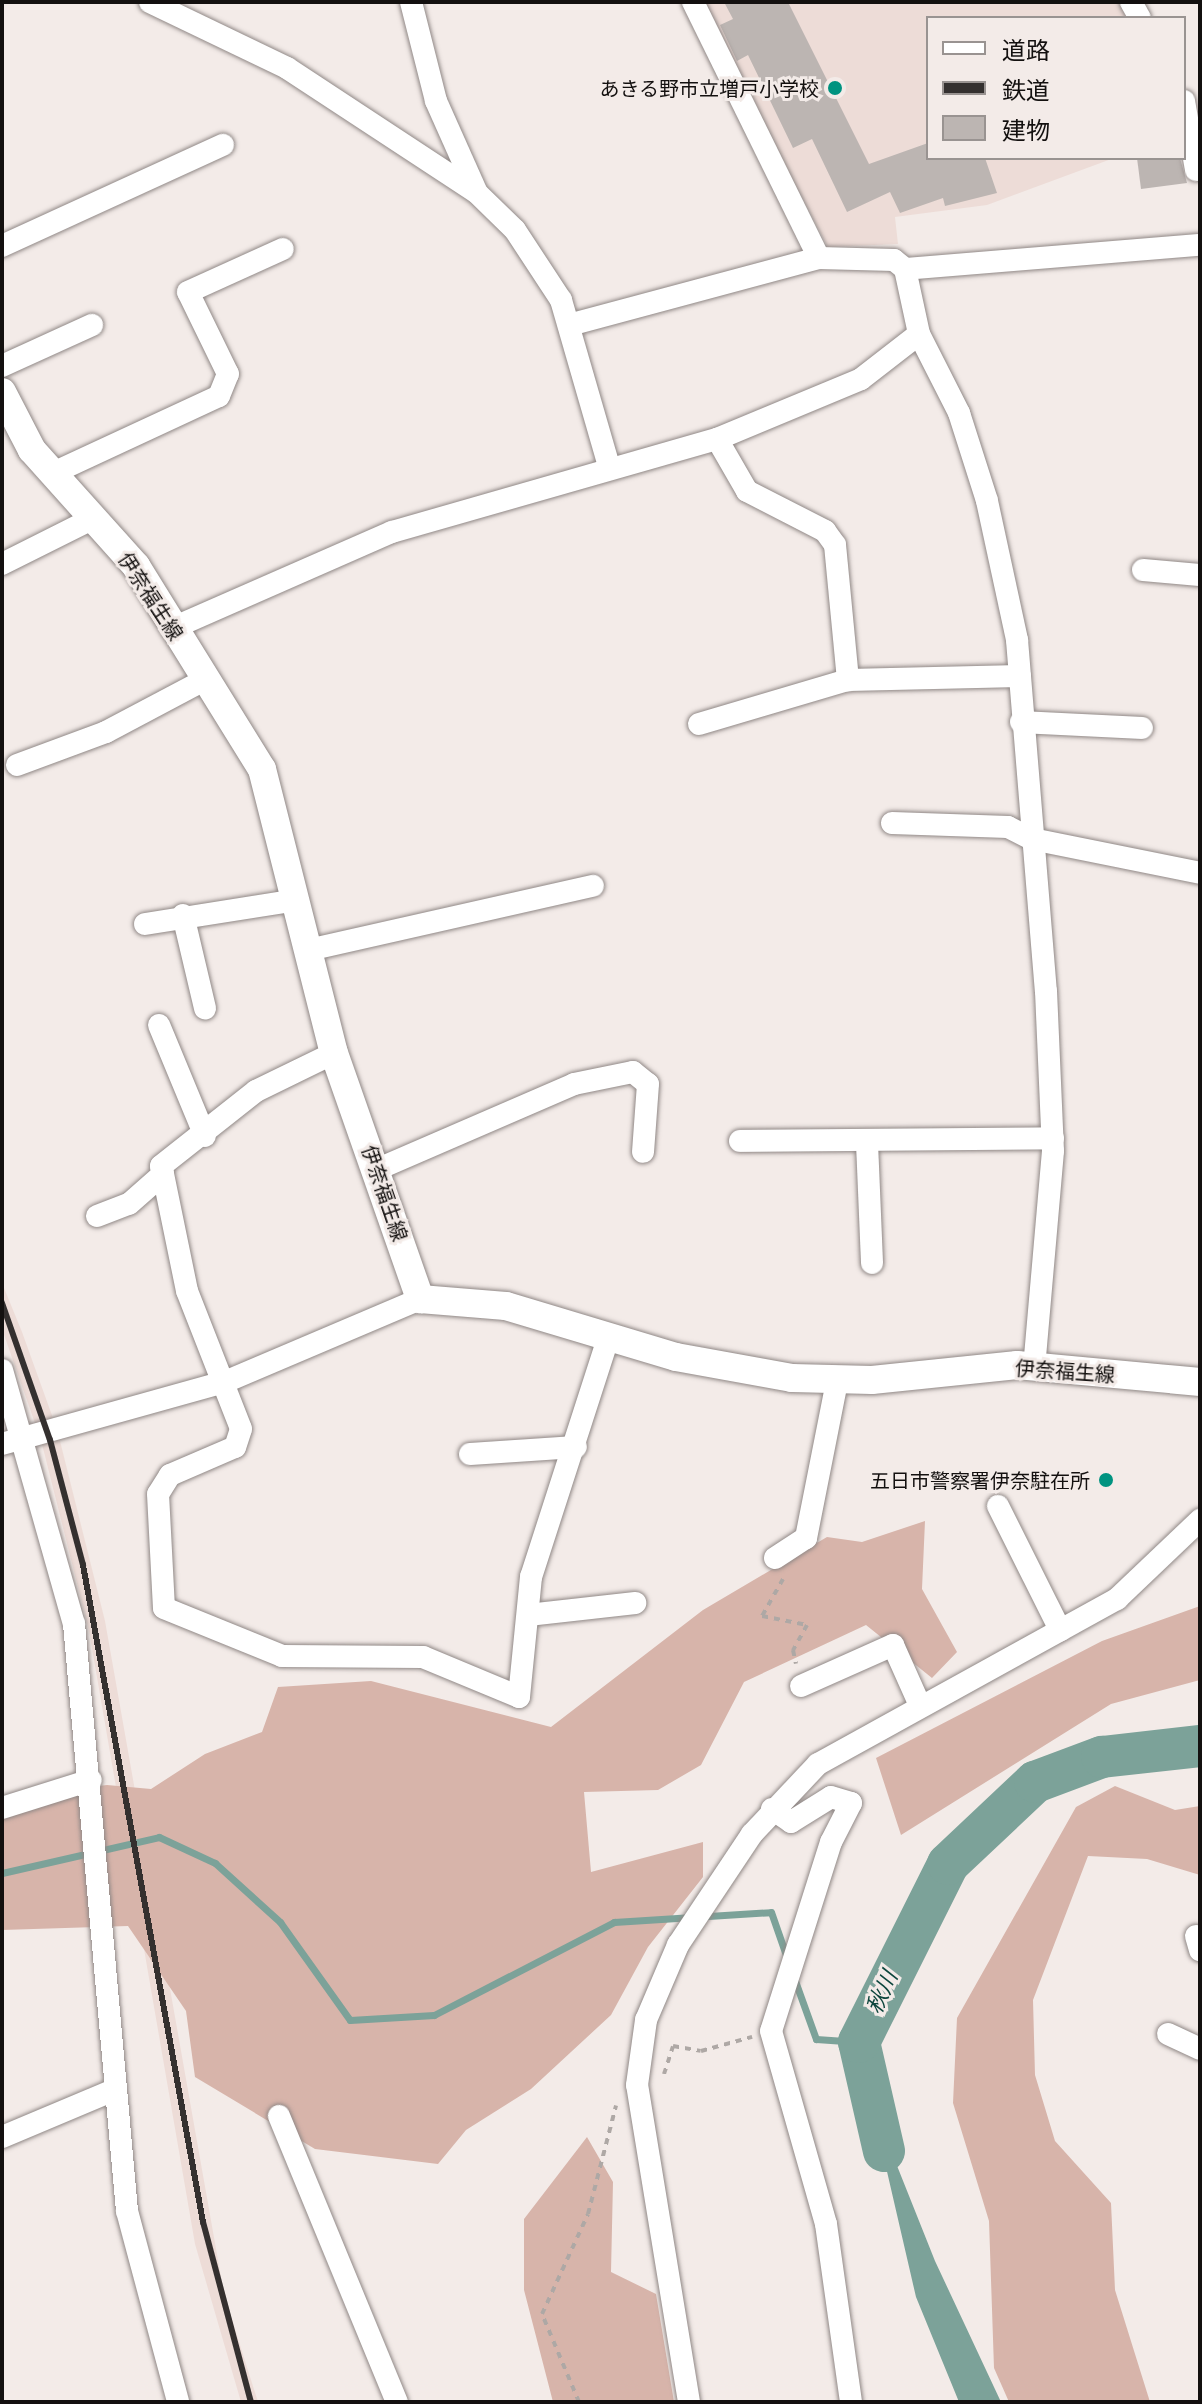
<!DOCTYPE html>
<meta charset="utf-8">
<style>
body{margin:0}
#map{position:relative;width:1202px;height:2404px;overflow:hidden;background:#f3ebe8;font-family:Barlow,"Noto Sans JP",sans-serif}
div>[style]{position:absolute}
.built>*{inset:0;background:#eddcd7}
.forest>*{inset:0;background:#d7b4aa}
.water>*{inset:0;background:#7ca299}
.stream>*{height:7px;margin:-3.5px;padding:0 3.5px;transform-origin:3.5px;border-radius:3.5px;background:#7ca299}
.river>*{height:42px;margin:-21px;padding:0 21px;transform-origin:21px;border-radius:21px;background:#7ca299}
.building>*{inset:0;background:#bcb5b2}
.path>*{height:4px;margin-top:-2px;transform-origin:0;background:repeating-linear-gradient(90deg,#aea8a5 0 6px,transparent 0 12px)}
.roads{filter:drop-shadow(0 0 2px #908886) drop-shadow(0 0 2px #908886)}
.minor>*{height:22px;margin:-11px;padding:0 11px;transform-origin:11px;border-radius:11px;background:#fff}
.major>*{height:28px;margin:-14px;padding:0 14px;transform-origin:14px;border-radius:14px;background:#fff}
.rail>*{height:6px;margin:-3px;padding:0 3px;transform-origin:3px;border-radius:3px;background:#34302f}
.dots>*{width:22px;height:22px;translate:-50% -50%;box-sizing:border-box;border:4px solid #f3ebe8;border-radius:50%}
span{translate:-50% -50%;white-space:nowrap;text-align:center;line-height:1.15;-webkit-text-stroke:6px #f3ebe8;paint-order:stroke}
.poi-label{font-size:20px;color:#13100f}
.right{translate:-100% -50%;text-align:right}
.street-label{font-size:20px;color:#13100f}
.water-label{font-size:22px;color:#0d463d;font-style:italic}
.frame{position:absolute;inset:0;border:4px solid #13100f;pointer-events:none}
.legend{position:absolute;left:926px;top:16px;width:260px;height:144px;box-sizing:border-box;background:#f3ebe8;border:2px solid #999391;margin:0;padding:10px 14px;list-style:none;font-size:24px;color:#13100f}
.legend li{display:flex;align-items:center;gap:16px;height:40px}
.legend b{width:40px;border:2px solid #999391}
</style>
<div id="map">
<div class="built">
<div style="clip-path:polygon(699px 2px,1119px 2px,1127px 18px,928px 18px,928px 158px,1114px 158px,987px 205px,895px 217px,898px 244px,828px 247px)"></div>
<div style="clip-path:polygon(2px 1283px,22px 1332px,54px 1421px,36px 1426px,2px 1329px)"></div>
<div style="clip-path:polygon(59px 1437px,105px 1621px,224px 2294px,258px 2402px,241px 2402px,195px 2244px,89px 1631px,42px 1444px)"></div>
</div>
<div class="forest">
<div style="clip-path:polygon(925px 1521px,922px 1589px,957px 1652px,932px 1678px,866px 1625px,744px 1682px,701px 1765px,658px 1790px,584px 1792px,591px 1872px,703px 1842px,703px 1877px,648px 1947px,611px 2015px,531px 2089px,466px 2130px,438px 2164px,315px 2149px,195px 2077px,186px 2011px,128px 1926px,2px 1930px,2px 1798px,107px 1785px,151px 1789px,205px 1754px,262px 1732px,278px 1687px,371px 1681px,551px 1727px,703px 1610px,827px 1537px,862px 1542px)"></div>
<div style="clip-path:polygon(1200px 1606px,1200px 1680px,1111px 1704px,901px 1835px,876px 1758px,1102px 1641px)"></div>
<div style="clip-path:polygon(1115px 1786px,1175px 1810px,1200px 1806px,1200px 1875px,1147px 1859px,1088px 1856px,1033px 2000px,1035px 2075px,1055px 2141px,1111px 2203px,1115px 2290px,1150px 2402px,1009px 2402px,994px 2368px,989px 2221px,953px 2103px,957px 2018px,1076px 1807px)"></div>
<div style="clip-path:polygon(587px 2137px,613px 2182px,611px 2272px,656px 2294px,674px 2402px,553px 2402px,524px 2290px,524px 2219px)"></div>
</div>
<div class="water">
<div style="clip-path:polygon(870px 2098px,935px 2261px,1001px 2402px,959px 2402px,916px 2297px)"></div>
</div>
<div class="stream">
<div style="left:2px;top:1873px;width:161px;rotate:-12.9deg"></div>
<div style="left:159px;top:1837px;width:62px;rotate:24.9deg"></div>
<div style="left:215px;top:1863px;width:88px;rotate:42.2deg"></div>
<div style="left:280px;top:1922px;width:120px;rotate:54.5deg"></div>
<div style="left:350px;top:2020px;width:84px;rotate:-3.4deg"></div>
<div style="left:434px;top:2015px;width:203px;rotate:-27.3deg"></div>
<div style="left:614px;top:1922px;width:157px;rotate:-3.6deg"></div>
<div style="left:771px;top:1912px;width:49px;rotate:70.8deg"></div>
<div style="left:794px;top:1978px;width:65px;rotate:70.2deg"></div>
<div style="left:816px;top:2039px;width:43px;rotate:4deg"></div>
</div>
<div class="river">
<div style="left:884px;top:2151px;width:112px;rotate:-102.9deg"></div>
<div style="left:859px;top:2042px;width:199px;rotate:-63.4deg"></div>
<div style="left:948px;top:1864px;width:120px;rotate:-43.3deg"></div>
<div style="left:1035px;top:1782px;width:72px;rotate:-20.5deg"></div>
<div style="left:1102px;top:1757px;width:99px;rotate:-6.4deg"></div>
</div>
<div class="building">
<div style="clip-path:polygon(724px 2px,788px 2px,869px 164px,928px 143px,928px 158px,985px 158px,997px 193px,945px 206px,943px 198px,900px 213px,890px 192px,847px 212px,812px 139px,793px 148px,748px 55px,737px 61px,720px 25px,733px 19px)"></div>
<div style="clip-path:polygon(1137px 158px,1180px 158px,1187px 183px,1141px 189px)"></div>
</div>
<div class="path">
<div style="left:783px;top:1579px;width:43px;rotate:119.6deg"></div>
<div style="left:762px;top:1616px;width:46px;rotate:11.3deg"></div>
<div style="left:807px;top:1625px;width:29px;rotate:119deg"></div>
<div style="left:793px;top:1650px;width:14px;rotate:78deg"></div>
<div style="left:664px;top:2074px;width:29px;rotate:-72deg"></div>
<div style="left:673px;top:2046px;width:28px;rotate:10deg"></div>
<div style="left:701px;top:2051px;width:53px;rotate:-15.4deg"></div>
<div style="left:579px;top:2402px;width:95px;rotate:-112.8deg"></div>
<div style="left:542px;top:2314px;width:110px;rotate:-65.3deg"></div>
<div style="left:588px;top:2214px;width:112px;rotate:-75.5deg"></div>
</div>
<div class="roads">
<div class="minor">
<div style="left:150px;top:2px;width:152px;rotate:25.7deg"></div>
<div style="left:287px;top:68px;width:226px;rotate:33.3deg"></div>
<div style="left:476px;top:192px;width:54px;rotate:44.3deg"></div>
<div style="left:515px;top:230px;width:84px;rotate:56.7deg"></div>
<div style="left:561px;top:300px;width:173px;rotate:73.9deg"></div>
<div style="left:411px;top:2px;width:102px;rotate:75.8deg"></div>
<div style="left:436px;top:101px;width:98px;rotate:66deg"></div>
<div style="left:693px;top:2px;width:285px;rotate:63.8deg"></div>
<div style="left:819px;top:258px;width:75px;rotate:1.5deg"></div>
<div style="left:894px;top:260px;width:14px;rotate:39deg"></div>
<div style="left:905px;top:269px;width:66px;rotate:77.8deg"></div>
<div style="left:919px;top:334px;width:89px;rotate:63.1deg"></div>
<div style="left:959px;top:413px;width:92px;rotate:72.3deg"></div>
<div style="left:987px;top:501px;width:142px;rotate:77.8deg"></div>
<div style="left:1017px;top:640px;width:352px;rotate:85.3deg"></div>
<div style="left:1046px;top:991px;width:160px;rotate:87.5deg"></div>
<div style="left:1053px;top:1151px;width:217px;rotate:95deg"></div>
<div style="left:1131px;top:2px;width:18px;rotate:61deg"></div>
<div style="left:1184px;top:101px;width:70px;rotate:80.1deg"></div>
<div style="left:2px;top:246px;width:243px;rotate:-24.6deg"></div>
<div style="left:905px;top:269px;width:296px;rotate:-4.7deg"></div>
<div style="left:569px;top:325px;width:259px;rotate:-15deg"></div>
<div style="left:2px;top:366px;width:99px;rotate:-24.5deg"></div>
<div style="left:717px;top:439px;width:60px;rotate:60deg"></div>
<div style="left:747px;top:491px;width:88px;rotate:27.1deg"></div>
<div style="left:825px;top:531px;width:17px;rotate:54deg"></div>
<div style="left:835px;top:545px;width:136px;rotate:84.5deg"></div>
<div style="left:51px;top:474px;width:185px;rotate:-24.9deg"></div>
<div style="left:219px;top:396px;width:24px;rotate:-68deg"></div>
<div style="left:228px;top:374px;width:91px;rotate:-116deg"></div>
<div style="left:188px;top:292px;width:104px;rotate:-24.4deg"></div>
<div style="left:2px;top:564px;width:103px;rotate:-26.6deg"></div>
<div style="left:1143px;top:570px;width:57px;rotate:5deg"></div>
<div style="left:173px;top:628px;width:239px;rotate:-23.7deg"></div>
<div style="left:392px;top:532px;width:338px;rotate:-16deg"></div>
<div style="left:717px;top:439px;width:156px;rotate:-22.6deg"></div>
<div style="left:861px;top:379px;width:73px;rotate:-37.8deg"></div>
<div style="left:1021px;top:722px;width:121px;rotate:2.8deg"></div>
<div style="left:699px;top:724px;width:155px;rotate:-16.5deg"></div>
<div style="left:848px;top:680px;width:172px;rotate:-1.3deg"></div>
<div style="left:17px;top:765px;width:95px;rotate:-20.3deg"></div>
<div style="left:106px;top:732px;width:113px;rotate:-27.9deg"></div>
<div style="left:892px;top:823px;width:116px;rotate:2deg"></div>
<div style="left:1008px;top:827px;width:27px;rotate:27deg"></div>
<div style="left:1032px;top:839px;width:171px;rotate:11.4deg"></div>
<div style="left:183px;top:915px;width:96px;rotate:76.7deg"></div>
<div style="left:145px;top:924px;width:153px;rotate:-9deg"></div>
<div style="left:308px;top:950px;width:292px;rotate:-12.7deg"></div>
<div style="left:159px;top:1025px;width:120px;rotate:67.5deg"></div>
<div style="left:740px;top:1141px;width:313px;rotate:-0.5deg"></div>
<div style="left:867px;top:1143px;width:120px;rotate:87.6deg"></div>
<div style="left:378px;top:1169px;width:214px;rotate:-23.4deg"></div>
<div style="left:574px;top:1084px;width:60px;rotate:-11.5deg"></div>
<div style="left:633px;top:1072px;width:19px;rotate:39deg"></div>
<div style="left:648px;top:1084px;width:68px;rotate:94.2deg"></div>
<div style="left:163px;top:1174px;width:119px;rotate:78.4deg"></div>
<div style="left:187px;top:1291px;width:148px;rotate:68.6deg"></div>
<div style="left:241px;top:1429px;width:19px;rotate:108deg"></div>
<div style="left:235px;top:1447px;width:71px;rotate:156.7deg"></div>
<div style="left:170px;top:1475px;width:22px;rotate:122deg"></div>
<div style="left:158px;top:1494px;width:114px;rotate:87deg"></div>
<div style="left:164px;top:1608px;width:127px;rotate:22.1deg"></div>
<div style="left:282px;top:1656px;width:141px;rotate:0.4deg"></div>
<div style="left:423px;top:1657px;width:104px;rotate:22.6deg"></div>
<div style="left:519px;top:1697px;width:121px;rotate:-84.3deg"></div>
<div style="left:531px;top:1577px;width:253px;rotate:-72.1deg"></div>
<div style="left:97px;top:1216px;width:34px;rotate:-21deg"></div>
<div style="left:129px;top:1204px;width:45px;rotate:-41.4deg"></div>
<div style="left:163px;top:1174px;width:8px;rotate:-104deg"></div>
<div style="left:161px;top:1166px;width:121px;rotate:-38.3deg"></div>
<div style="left:256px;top:1091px;width:87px;rotate:-26deg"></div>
<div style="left:2px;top:1370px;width:264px;rotate:74.2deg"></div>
<div style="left:74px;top:1624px;width:589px;rotate:84.84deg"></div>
<div style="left:127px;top:2211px;width:198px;rotate:75deg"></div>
<div style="left:2px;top:1444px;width:234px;rotate:-15.6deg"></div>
<div style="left:227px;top:1381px;width:210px;rotate:-23deg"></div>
<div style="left:470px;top:1454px;width:106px;rotate:-3.8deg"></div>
<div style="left:998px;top:1506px;width:139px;rotate:63.4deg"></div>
<div style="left:775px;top:1558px;width:37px;rotate:-33deg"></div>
<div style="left:806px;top:1538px;width:160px;rotate:-78.8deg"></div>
<div style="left:528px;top:1615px;width:108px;rotate:-6.4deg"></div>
<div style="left:801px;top:1686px;width:101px;rotate:-24deg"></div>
<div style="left:893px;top:1645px;width:64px;rotate:65.9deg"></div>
<div style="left:2px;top:1808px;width:93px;rotate:-17.5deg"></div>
<div style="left:772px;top:1809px;width:23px;rotate:34deg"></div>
<div style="left:791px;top:1822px;width:47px;rotate:-32deg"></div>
<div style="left:831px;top:1797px;width:21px;rotate:17deg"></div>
<div style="left:851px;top:1803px;width:44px;rotate:117.1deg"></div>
<div style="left:831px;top:1842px;width:198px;rotate:107.6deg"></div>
<div style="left:771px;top:2031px;width:201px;rotate:74.1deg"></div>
<div style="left:826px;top:2224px;width:180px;rotate:82deg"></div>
<div style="left:1196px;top:1936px;width:15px;rotate:74deg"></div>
<div style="left:1168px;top:2034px;width:35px;rotate:25deg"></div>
<div style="left:279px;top:2116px;width:309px;rotate:67.6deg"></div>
<div style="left:2px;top:2137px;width:121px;rotate:-22.8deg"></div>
<div style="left:689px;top:2402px;width:321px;rotate:-99.3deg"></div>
<div style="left:637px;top:2085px;width:66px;rotate:-82.1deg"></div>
<div style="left:646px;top:2020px;width:82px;rotate:-66.9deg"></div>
<div style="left:678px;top:1945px;width:133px;rotate:-56.3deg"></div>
<div style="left:752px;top:1834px;width:96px;rotate:-46.7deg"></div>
<div style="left:818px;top:1764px;width:342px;rotate:-28.9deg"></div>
<div style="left:1117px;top:1599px;width:115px;rotate:-43.6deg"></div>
</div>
<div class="major">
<div style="left:2px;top:392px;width:65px;rotate:62.7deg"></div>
<div style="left:32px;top:450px;width:156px;rotate:48.1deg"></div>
<div style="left:136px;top:566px;width:239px;rotate:58.2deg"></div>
<div style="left:262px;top:769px;width:293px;rotate:75.8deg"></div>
<div style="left:334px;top:1053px;width:261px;rotate:70.7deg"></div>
<div style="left:420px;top:1299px;width:86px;rotate:4.7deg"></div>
<div style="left:506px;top:1306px;width:177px;rotate:16.7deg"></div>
<div style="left:676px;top:1357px;width:118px;rotate:10.3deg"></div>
<div style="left:792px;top:1378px;width:80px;rotate:1.4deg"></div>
<div style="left:872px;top:1380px;width:146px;rotate:-5.9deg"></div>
<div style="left:1017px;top:1365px;width:184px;rotate:5.3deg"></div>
</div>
</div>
<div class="rail">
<div style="left:2px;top:1303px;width:145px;rotate:70.7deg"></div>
<div style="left:50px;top:1440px;width:129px;rotate:75.2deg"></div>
<div style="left:83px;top:1565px;width:668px;rotate:79.65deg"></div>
<div style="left:203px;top:2222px;width:186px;rotate:75.1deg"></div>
</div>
<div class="dots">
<div style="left:835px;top:88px;background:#009380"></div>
<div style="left:1106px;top:1480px;background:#009380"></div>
</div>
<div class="poi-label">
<span class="right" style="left:819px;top:88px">あきる野市立増戸小学校</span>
<span class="right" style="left:1090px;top:1480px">五日市警察署伊奈駐在所</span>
</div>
<div class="street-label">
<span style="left:151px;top:596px;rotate:57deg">伊奈福生線</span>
<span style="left:385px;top:1193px;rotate:71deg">伊奈福生線</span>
<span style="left:1065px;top:1371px;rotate:4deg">伊奈福生線</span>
</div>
<div class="water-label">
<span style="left:881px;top:1992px;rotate:-66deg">秋川</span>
</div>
<div class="frame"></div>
<ul class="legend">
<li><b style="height:10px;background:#fff"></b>道路</li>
<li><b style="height:10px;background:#34302f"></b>鉄道</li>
<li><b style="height:22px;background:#bcb5b2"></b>建物</li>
</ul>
</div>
